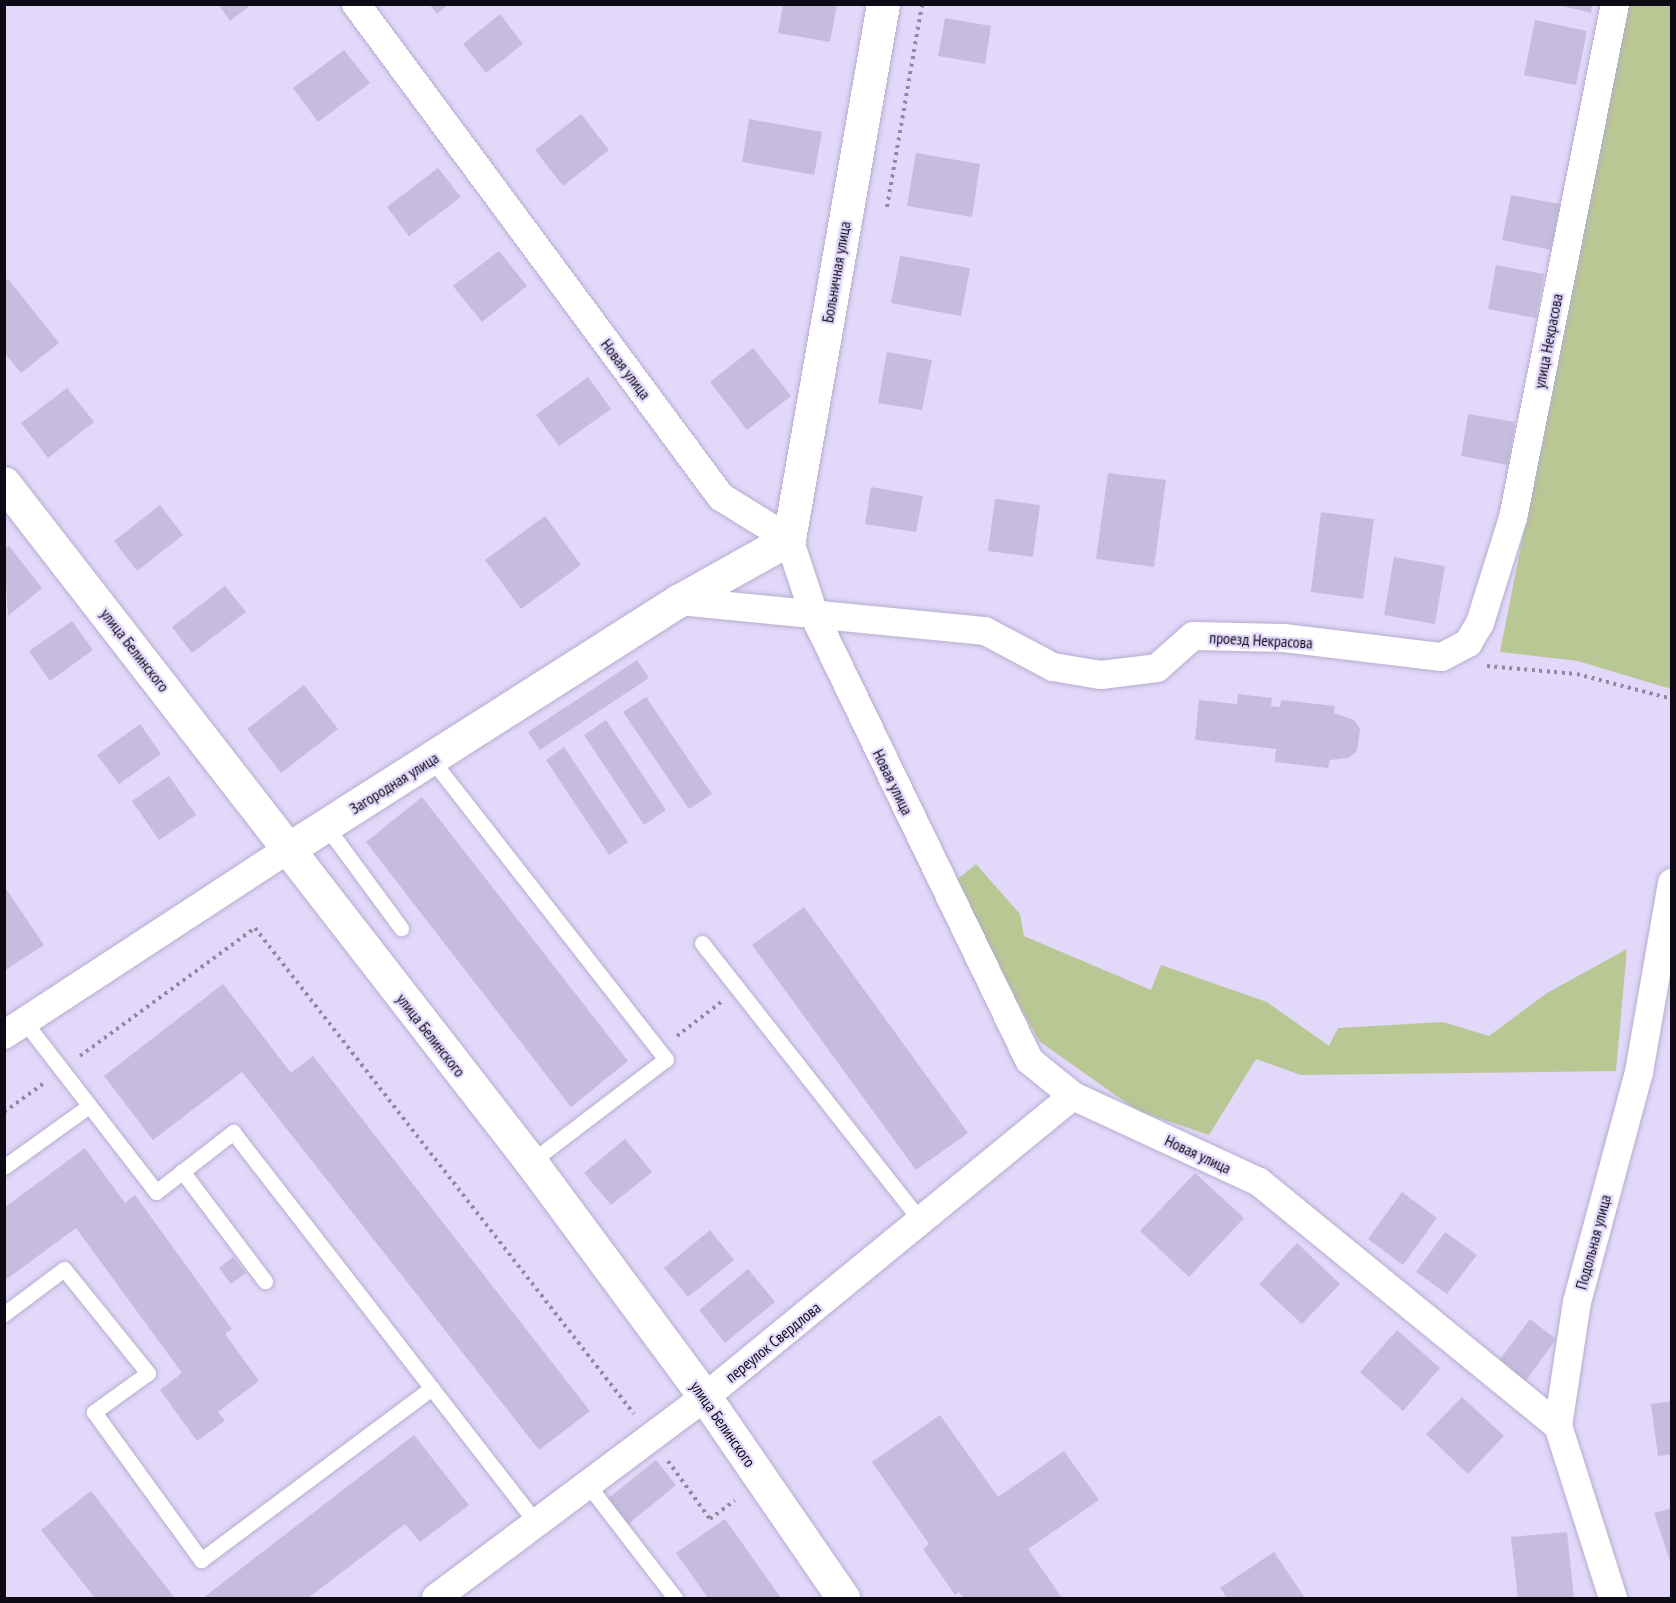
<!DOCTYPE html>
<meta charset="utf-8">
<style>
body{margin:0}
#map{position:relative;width:1676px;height:1603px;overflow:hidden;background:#e2d8fa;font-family:"PT Sans Narrow",sans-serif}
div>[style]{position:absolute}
.green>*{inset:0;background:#b9c794}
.building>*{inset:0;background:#c6bcdd}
.path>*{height:4px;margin-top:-2px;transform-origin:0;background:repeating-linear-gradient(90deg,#9189a3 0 3px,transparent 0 7.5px)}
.roads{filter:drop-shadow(0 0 2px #b7adce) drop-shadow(0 0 2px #b7adce)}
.lane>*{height:15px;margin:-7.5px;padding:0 7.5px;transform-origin:7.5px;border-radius:7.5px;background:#fff}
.street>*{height:28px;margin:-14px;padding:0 14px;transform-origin:14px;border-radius:14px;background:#fff}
.secondary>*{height:33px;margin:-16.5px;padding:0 16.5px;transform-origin:16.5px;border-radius:16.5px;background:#fff}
span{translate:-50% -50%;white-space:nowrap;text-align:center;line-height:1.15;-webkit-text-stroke:4.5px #e2d8fa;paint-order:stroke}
.street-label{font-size:16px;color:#0d0a15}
.frame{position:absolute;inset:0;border:6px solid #0d0a15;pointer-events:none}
</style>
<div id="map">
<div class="green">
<div style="clip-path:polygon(1628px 5px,1671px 5px,1671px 689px,1578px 661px,1500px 652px)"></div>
<div style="clip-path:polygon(976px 864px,1020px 914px,1024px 936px,1151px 990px,1161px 965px,1267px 1002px,1329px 1046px,1338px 1028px,1443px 1022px,1489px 1036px,1547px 993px,1627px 949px,1616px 1071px,1301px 1075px,1256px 1059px,1209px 1135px,1138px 1111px,1039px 1041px,953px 883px)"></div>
</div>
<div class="building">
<div style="clip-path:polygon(218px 4px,252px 4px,230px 21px)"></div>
<div style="clip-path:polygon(429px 4px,449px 4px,437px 14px)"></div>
<div style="clip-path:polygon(783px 4px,837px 4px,830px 42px,778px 33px)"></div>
<div style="clip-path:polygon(1554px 4px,1592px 4px,1591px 13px)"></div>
<div style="clip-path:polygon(500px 14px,523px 44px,486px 73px,463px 44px)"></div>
<div style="clip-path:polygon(945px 18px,991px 26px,985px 64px,938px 56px)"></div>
<div style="clip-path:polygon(1535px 20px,1587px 31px,1576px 85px,1524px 75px)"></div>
<div style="clip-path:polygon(344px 50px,370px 83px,318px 122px,293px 88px)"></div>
<div style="clip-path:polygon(581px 114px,609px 150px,563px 186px,535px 150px)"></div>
<div style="clip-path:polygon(749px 119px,822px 132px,814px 175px,742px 162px)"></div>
<div style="clip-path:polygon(916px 153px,980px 164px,972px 217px,907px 206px)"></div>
<div style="clip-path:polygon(438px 168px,461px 197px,409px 236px,387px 207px)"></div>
<div style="clip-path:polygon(1511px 195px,1560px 204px,1551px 250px,1502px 240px)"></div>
<div style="clip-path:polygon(499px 251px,527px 286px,482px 322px,453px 286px)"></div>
<div style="clip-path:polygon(900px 256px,970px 268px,961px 316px,891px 303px)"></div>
<div style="clip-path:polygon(1496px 265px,1544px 274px,1536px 318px,1488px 309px)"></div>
<div style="clip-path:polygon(8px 279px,59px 343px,21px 373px,4px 352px,4px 281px)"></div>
<div style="clip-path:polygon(753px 348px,791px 396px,747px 430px,710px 382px)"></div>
<div style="clip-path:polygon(887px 352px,932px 360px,922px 410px,878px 403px)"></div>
<div style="clip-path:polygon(588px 377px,611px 409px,559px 446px,536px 415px)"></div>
<div style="clip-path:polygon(67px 388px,94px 422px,48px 458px,21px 423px)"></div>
<div style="clip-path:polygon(1468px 414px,1515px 422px,1508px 465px,1461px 456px)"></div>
<div style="clip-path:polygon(1108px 473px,1166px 480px,1154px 567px,1096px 559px)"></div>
<div style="clip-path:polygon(871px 487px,923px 496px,916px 532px,865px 524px)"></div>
<div style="clip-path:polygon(995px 499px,1040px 505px,1033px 557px,988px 551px)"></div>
<div style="clip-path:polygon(160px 505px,183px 535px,137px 571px,114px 541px)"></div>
<div style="clip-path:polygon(1321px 512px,1374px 519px,1363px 599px,1311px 592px)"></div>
<div style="clip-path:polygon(545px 516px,581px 565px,521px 609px,485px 560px)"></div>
<div style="clip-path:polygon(9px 546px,42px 588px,8px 616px,4px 549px)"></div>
<div style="clip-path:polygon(1394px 557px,1445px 566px,1435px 624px,1384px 615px)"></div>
<div style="clip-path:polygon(225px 586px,246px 612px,192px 653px,172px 627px)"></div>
<div style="clip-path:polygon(72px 621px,93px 650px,50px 681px,29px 651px)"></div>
<div style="clip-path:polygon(637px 660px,649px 678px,540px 750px,528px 732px)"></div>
<div style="clip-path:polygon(304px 685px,338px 729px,281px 773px,247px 729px)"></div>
<div style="clip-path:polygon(1238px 694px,1272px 698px,1271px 706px,1280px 707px,1281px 700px,1335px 706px,1334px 713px,1354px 720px,1360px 729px,1357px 751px,1348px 758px,1330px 760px,1328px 768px,1275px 762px,1276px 749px,1195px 740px,1199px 700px,1237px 704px)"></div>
<div style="clip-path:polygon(646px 697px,712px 794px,689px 809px,623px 712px)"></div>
<div style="clip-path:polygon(606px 720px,666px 810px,644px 825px,584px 735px)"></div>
<div style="clip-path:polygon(140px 724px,161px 754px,119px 784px,97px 755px)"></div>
<div style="clip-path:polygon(564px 747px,628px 842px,609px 855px,546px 760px)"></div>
<div style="clip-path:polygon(169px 776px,196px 815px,159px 840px,132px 801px)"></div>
<div style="clip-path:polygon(422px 797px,628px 1061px,571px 1107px,366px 842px)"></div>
<div style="clip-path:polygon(4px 886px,44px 945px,4px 971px)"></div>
<div style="clip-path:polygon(804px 907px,968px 1133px,916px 1170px,752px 945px)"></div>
<div style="clip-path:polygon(223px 984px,291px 1073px,313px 1056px,590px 1411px,539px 1450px,242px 1072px,153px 1140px,104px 1076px)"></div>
<div style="clip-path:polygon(625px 1139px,652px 1172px,611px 1205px,584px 1173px)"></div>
<div style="clip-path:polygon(85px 1148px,125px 1203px,135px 1195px,232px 1329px,225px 1334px,259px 1381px,218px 1412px,225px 1421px,197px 1441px,160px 1390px,182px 1373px,76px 1228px,4px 1281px,4px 1208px)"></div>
<div style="clip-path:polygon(1195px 1173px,1244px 1218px,1189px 1277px,1140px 1231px)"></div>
<div style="clip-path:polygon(1402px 1192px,1437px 1218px,1403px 1265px,1368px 1239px)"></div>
<div style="clip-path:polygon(710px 1230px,734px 1260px,688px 1297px,664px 1268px)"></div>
<div style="clip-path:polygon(1445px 1232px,1477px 1255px,1447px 1294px,1416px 1272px)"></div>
<div style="clip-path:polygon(1297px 1243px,1340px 1284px,1302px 1324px,1259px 1284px)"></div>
<div style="clip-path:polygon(233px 1257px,246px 1273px,231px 1284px,219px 1268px)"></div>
<div style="clip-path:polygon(748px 1269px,775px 1302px,725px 1343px,699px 1310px)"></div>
<div style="clip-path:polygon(1530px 1319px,1556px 1339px,1525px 1382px,1498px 1362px)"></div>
<div style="clip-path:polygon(1397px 1330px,1440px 1368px,1403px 1411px,1360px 1372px)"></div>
<div style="clip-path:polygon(1462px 1397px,1504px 1436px,1468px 1474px,1426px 1434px)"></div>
<div style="clip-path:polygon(1672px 1401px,1672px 1454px,1658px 1456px,1651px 1404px)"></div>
<div style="clip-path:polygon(940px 1415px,998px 1497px,1064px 1451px,1099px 1500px,1028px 1549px,1062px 1598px,964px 1598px,959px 1592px,955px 1595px,923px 1549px,929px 1544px,872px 1462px)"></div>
<div style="clip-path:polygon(414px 1435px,469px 1505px,420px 1542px,405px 1524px,308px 1598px,203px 1598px)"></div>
<div style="clip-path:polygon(656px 1460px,676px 1485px,626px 1526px,606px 1500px)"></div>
<div style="clip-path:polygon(91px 1491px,175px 1598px,95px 1598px,41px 1530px)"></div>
<div style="clip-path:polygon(1672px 1508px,1672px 1564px,1671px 1564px,1654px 1513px)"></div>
<div style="clip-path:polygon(725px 1519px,781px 1598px,708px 1598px,676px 1553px)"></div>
<div style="clip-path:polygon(1567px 1532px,1574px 1598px,1518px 1598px,1511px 1537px)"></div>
<div style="clip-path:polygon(1274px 1552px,1305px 1598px,1227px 1598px,1220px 1588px)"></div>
</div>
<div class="path">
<div style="left:887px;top:207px;width:206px;rotate:-80.2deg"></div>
<div style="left:1487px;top:666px;width:90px;rotate:5.1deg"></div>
<div style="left:1577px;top:674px;width:98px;rotate:14.7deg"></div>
<div style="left:677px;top:1036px;width:56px;rotate:-37.7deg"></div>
<div style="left:80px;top:1056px;width:217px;rotate:-36.2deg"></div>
<div style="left:255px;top:928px;width:616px;rotate:52.05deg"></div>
<div style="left:4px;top:1112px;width:48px;rotate:-35.7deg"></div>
<div style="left:668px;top:1461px;width:72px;rotate:54.1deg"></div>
<div style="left:710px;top:1519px;width:31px;rotate:-37deg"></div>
</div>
<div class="roads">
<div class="lane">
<div style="left:432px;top:760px;width:380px;rotate:52deg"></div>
<div style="left:666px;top:1059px;width:170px;rotate:142.7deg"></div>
<div style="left:326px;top:826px;width:127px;rotate:53.7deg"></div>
<div style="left:702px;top:943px;width:354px;rotate:51.8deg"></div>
<div style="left:24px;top:1021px;width:216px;rotate:52.3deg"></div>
<div style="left:156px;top:1192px;width:98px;rotate:-37.9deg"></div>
<div style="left:233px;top:1132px;width:495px;rotate:52.2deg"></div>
<div style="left:4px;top:1167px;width:105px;rotate:-35.7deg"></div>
<div style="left:182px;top:1171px;width:138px;rotate:53deg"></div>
<div style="left:4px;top:1314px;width:75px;rotate:-36.9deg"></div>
<div style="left:64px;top:1269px;width:134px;rotate:51.1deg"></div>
<div style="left:148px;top:1373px;width:67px;rotate:144.2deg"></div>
<div style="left:94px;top:1412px;width:183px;rotate:54.1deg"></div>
<div style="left:201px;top:1560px;width:288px;rotate:-36.7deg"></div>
<div style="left:588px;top:1485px;width:143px;rotate:52.4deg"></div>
</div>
<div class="street">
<div style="left:356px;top:4px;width:613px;rotate:53.49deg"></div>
<div style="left:721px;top:497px;width:80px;rotate:31.7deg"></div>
<div style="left:789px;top:539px;width:82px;rotate:71.6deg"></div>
<div style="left:815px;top:617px;width:493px;rotate:64.2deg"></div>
<div style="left:1030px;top:1061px;width:55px;rotate:39.1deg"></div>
<div style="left:1073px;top:1096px;width:205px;rotate:24.8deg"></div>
<div style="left:1259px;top:1182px;width:386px;rotate:39.2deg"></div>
<div style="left:678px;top:601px;width:308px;rotate:5.6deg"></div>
<div style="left:985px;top:631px;width:77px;rotate:27.9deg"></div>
<div style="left:1053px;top:667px;width:49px;rotate:9.5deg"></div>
<div style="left:1101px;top:675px;width:56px;rotate:-7.1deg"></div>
<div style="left:1157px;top:668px;width:48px;rotate:-41.6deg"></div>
<div style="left:1193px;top:636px;width:91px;rotate:1.3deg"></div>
<div style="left:1284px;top:638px;width:159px;rotate:6.9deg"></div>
<div style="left:1442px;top:657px;width:30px;rotate:-28deg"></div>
<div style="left:1468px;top:643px;width:23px;rotate:-59deg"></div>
<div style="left:1480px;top:623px;width:110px;rotate:-72.6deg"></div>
<div style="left:1513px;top:518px;width:524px;rotate:-78.78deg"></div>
<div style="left:4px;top:1035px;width:342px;rotate:-33.2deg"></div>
<div style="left:436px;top:1598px;width:336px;rotate:-36.8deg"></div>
<div style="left:705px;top:1397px;width:475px;rotate:-39.3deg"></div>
<div style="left:1613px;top:1598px;width:181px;rotate:-107.7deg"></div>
<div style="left:1558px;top:1426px;width:125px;rotate:-81.3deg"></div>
<div style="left:1577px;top:1302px;width:238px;rotate:-74.9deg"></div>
<div style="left:1639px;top:1072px;width:192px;rotate:-80.1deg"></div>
</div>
<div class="secondary">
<div style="left:4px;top:483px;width:860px;rotate:52.18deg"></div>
<div style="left:531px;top:1162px;width:292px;rotate:53.5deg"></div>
<div style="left:705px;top:1397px;width:244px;rotate:55.5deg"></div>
<div style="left:290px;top:848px;width:460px;rotate:-32.5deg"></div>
<div style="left:678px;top:601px;width:127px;rotate:-29.2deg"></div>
<div style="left:789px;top:539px;width:543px;rotate:-80.03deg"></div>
</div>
</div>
<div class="street-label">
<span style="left:836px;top:272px;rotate:-80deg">Больничная улица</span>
<span style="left:1548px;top:341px;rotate:-79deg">улица Некрасова</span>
<span style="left:626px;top:369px;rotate:53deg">Новая улица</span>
<span style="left:1261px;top:640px;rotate:3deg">проезд Некрасова</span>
<span style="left:135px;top:650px;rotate:52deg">улица Белинского</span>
<span style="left:893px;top:782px;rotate:64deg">Новая улица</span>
<span style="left:394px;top:783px;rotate:-32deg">Загородная улица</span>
<span style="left:431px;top:1035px;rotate:52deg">улица Белинского</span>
<span style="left:1198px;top:1154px;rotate:25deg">Новая улица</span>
<span style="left:1593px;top:1242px;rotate:-75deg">Подольная улица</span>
<span style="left:773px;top:1342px;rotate:-39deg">переулок Свердлова</span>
<span style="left:723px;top:1424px;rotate:55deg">улица Белинского</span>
</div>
<div class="frame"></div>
</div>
